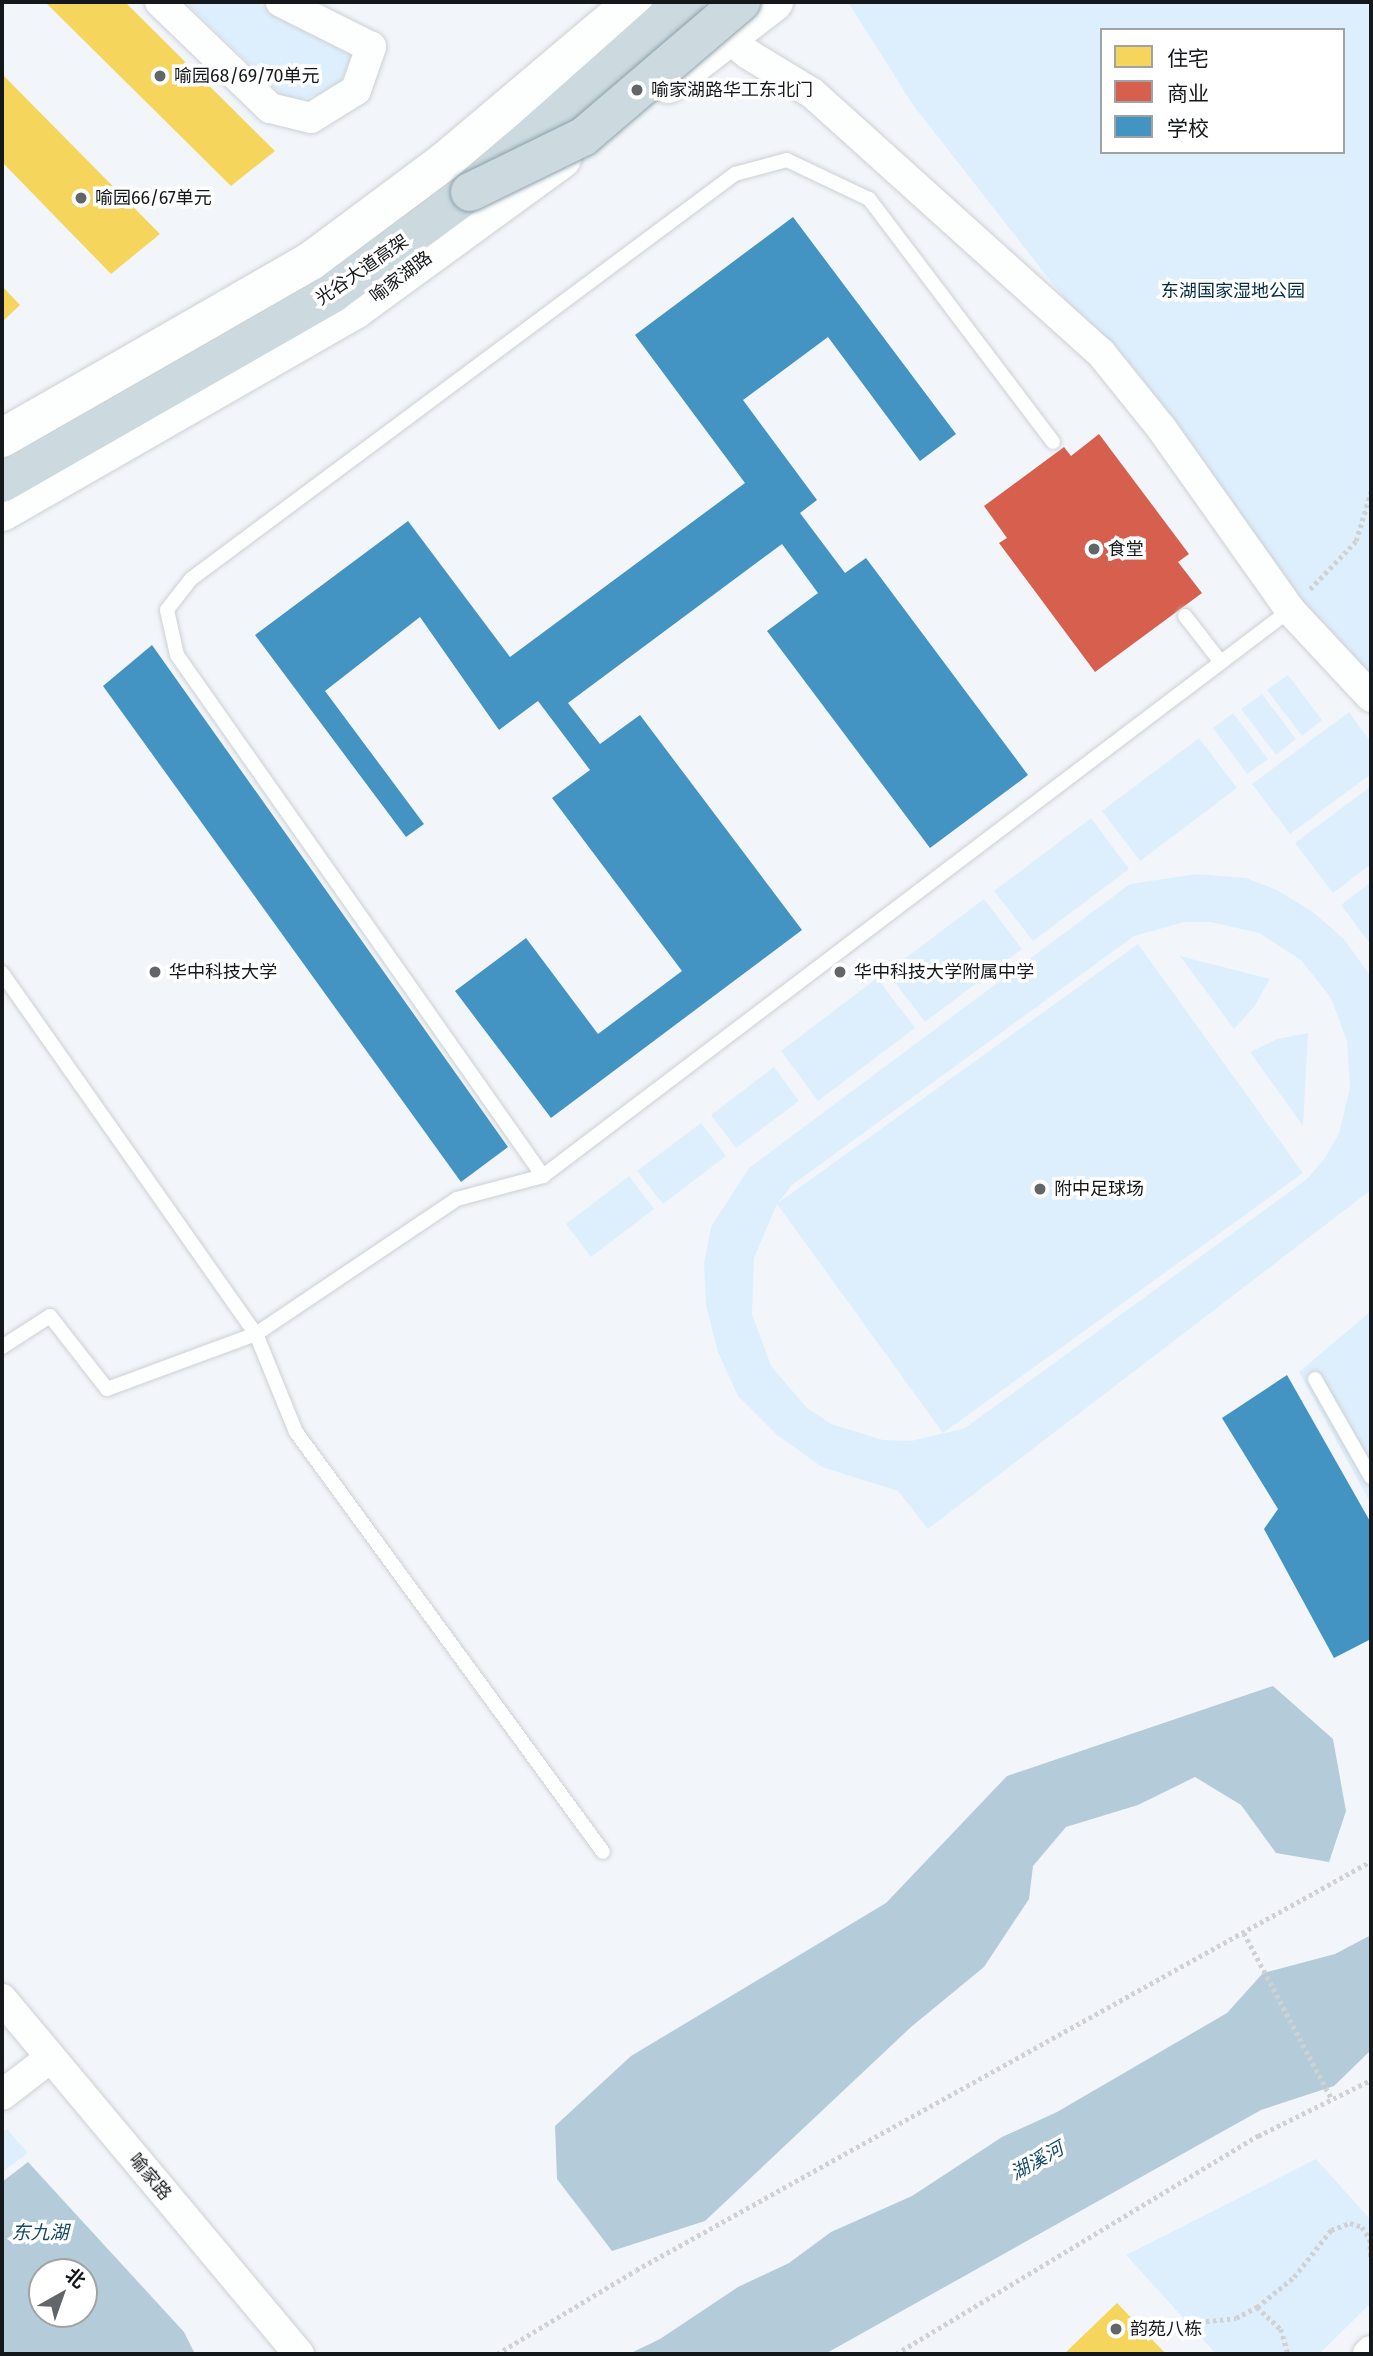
<!DOCTYPE html>
<meta charset="utf-8">
<style>
body{margin:0}
#map{position:relative;width:1373px;height:2356px;overflow:hidden;background:#f2f6fa;font-family:"Fira Sans","Noto Sans SC",sans-serif}
div>[style]{position:absolute}
.green>*{inset:0;background:#ddeffd}
.water>*{inset:0;background:#b4cbda}
.homes>*{inset:0;background:#f6d55c}
.shops>*{inset:0;background:#d6604d}
.schools>*{inset:0;background:#4393c3}
.path>*{height:4.5px;margin-top:-2.25px;transform-origin:0;background:repeating-linear-gradient(90deg,#d0d1d3 0 3.5px,transparent 0 7px)}
.roads{filter:drop-shadow(0 0 2px #cdd0d3) drop-shadow(0 0 2px #cdd0d3)}
.service>*{height:14px;margin:-7px;padding:0 7px;transform-origin:7px;border-radius:7px;background:#fdfefe}
.minor>*{height:30px;margin:-15px;padding:0 15px;transform-origin:15px;border-radius:15px;background:#fdfefe}
.secondary>*{height:38px;margin:-19px;padding:0 19px;transform-origin:19px;border-radius:19px;background:#fdfefe}
.trunk>*{height:38px;margin:-19px;padding:0 19px;transform-origin:19px;border-radius:19px;background:#ccdae0}
.bridges{filter:drop-shadow(0 0 2px #8b9fa8) drop-shadow(0 0 2px #8b9fa8)}
.trunk-bridge>*{height:38px;margin:-19px;padding:0 19px;transform-origin:19px;border-radius:19px;background:#ccdae0}
.dots>*{width:19px;height:19px;translate:-50% -50%;box-sizing:border-box;border:4px solid #fff;border-radius:50%}
span{translate:-50% -50%;white-space:nowrap;text-align:center;line-height:1.15;-webkit-text-stroke:7px #fff;paint-order:stroke}
.poi-label{font-size:18px;color:#15181a}
.left{translate:0 -50%;text-align:left}
.street-label{font-size:18px;color:#15181a}
.park-label{font-size:18px;color:#042e44}
.water-label{font-size:19px;color:#144a67;font-style:italic}
.frame{position:absolute;inset:0;border:4px solid #15181a;pointer-events:none}
.legend{position:absolute;left:1100px;top:28px;width:245px;height:126px;box-sizing:border-box;background:#fff;border:2px solid #a1a3a3;margin:0;padding:9px 12px;list-style:none;font-size:21px;color:#15181a}
.legend li{display:flex;align-items:center;gap:14px;height:35px}
.legend b{width:35px;border:2px solid #a1a3a3}
.north{position:absolute;left:28px;top:2258px;width:70px;height:70px;box-sizing:border-box;background:#fff;border:2px solid #a1a3a3;border-radius:50%;rotate:40deg;font-size:19px;font-weight:700;line-height:28px;text-align:center;color:#15181a}
.north::after{content:'';display:block;margin:auto;width:24px;height:32px;background:#626668;clip-path:polygon(50% 0,100% 100%,50% 72%,0 100%)}
</style>
<div id="map">
<div class="green">
<div style="clip-path:polygon(185px 2px,256px 2px,353px 53px,339px 86px,291px 104px)"></div>
<div style="clip-path:polygon(evenodd,848px 2px,1371px 2px,1371px 691px,913px 105px,848px 2px,1102px 30px,1343px 30px,1343px 152px,1102px 152px,1102px 30px)"></div>
<div style="clip-path:polygon(1288px 675px,1322px 720px,1302px 736px,1267px 690px)"></div>
<div style="clip-path:polygon(1262px 694px,1296px 739px,1276px 755px,1241px 709px)"></div>
<div style="clip-path:polygon(1349px 712px,1371px 742px,1371px 774px,1290px 834px,1252px 784px)"></div>
<div style="clip-path:polygon(1233px 713px,1268px 759px,1247px 774px,1213px 728px)"></div>
<div style="clip-path:polygon(1199px 738px,1237px 788px,1140px 861px,1102px 811px)"></div>
<div style="clip-path:polygon(1371px 786px,1371px 864px,1333px 893px,1295px 843px)"></div>
<div style="clip-path:polygon(1091px 818px,1129px 869px,1033px 941px,994px 891px)"></div>
<div style="clip-path:polygon(evenodd,1197px 874px,1246px 878px,1277px 890px,1313px 912px,1344px 939px,1371px 977px,1371px 1190px,928px 1529px,898px 1491px,822px 1467px,777px 1435px,738px 1396px,718px 1352px,706px 1306px,704px 1263px,711px 1227px,749px 1168px,1130px 884px,1197px 874px,1185px 922px,1210px 922px,1259px 933px,1301px 960px,1331px 998px,1347px 1041px,1350px 1088px,1339px 1133px,1325px 1158px,1307px 1179px,965px 1428px,911px 1441px,883px 1440px,831px 1424px,807px 1408px,771px 1366px,752px 1314px,754px 1258px,777px 1204px,943px 1433px,1303px 1173px,1138px 944px,778px 1203px,792px 1185px,1134px 936px,1185px 922px)"></div>
<div style="clip-path:polygon(1371px 882px,1371px 945px,1341px 905px)"></div>
<div style="clip-path:polygon(984px 899px,1022px 949px,925px 1022px,887px 972px)"></div>
<div style="clip-path:polygon(1180px 956px,1270px 979px,1254px 1007px,1234px 1029px)"></div>
<div style="clip-path:polygon(877px 978px,915px 1028px,818px 1101px,781px 1051px)"></div>
<div style="clip-path:polygon(1308px 1033px,1303px 1126px,1250px 1052px,1277px 1039px)"></div>
<div style="clip-path:polygon(774px 1067px,799px 1101px,736px 1148px,711px 1115px)"></div>
<div style="clip-path:polygon(701px 1123px,726px 1156px,663px 1204px,637px 1171px)"></div>
<div style="clip-path:polygon(629px 1176px,654px 1209px,591px 1257px,566px 1224px)"></div>
<div style="clip-path:polygon(1371px 1311px,1371px 1504px,1299px 1372px)"></div>
<div style="clip-path:polygon(7px 2129px,28px 2153px,2px 2172px,2px 2133px)"></div>
<div style="clip-path:polygon(1316px 2159px,1371px 2220px,1371px 2303px,1319px 2354px,1216px 2354px,1126px 2255px)"></div>
</div>
<div class="water">
<div style="clip-path:polygon(1273px 1686px,1333px 1739px,1346px 1811px,1329px 1862px,1276px 1853px,1241px 1805px,1195px 1777px,1138px 1805px,1066px 1827px,1033px 1866px,1029px 1899px,984px 1967px,911px 2027px,705px 2221px,612px 2251px,557px 2179px,555px 2126px,631px 2056px,886px 1903px,1007px 1776px)"></div>
<div style="clip-path:polygon(1371px 1935px,1371px 2050px,1334px 2086px,1261px 2110px,825px 2354px,629px 2354px,660px 2339px,738px 2287px,789px 2263px,831px 2232px,912px 2196px,1002px 2137px,1057px 2112px,1227px 2013px,1263px 1973px,1335px 1954px)"></div>
<div style="clip-path:polygon(evenodd,28px 2162px,184px 2332px,195px 2354px,2px 2354px,2px 2182px,28px 2162px,42px 2272px,84px 2272px,84px 2314px,42px 2314px,42px 2272px)"></div>
</div>
<div class="homes">
<div style="clip-path:polygon(45px 2px,125px 2px,275px 151px,231px 186px)"></div>
<div style="clip-path:polygon(2px 74px,160px 234px,111px 274px,2px 162px)"></div>
<div style="clip-path:polygon(2px 286px,20px 305px,2px 322px)"></div>
<div style="clip-path:polygon(1117px 2303px,1166px 2354px,1064px 2354px)"></div>
</div>
<div class="shops">
<div style="clip-path:polygon(1099px 434px,1189px 554px,1178px 562px,1202px 593px,1095px 672px,999px 543px,1007px 538px,984px 506px,1064px 447px,1071px 456px)"></div>
</div>
<div class="schools">
<div style="clip-path:polygon(793px 217px,956px 434px,920px 461px,828px 337px,743px 400px,817px 500px,800px 513px,845px 573px,866px 558px,1028px 775px,930px 848px,767px 631px,818px 593px,782px 544px,568px 703px,600px 744px,640px 715px,802px 930px,551px 1118px,455px 991px,526px 938px,598px 1034px,682px 971px,552px 798px,590px 770px,538px 701px,499px 730px,420px 617px,325px 691px,424px 824px,406px 837px,255px 635px,408px 521px,510px 657px,745px 483px,635px 335px)"></div>
<div style="clip-path:polygon(152px 645px,508px 1147px,461px 1182px,103px 686px)"></div>
<div style="clip-path:polygon(1287px 1375px,1371px 1523px,1371px 1639px,1334px 1658px,1264px 1529px,1278px 1509px,1222px 1418px)"></div>
</div>
<div class="path">
<div style="left:1310px;top:589px;width:66px;rotate:-46.2deg"></div>
<div style="left:1356px;top:541px;width:52px;rotate:-73.3deg"></div>
<div style="left:1244px;top:1933px;width:188px;rotate:62.1deg"></div>
<div style="left:1257px;top:2307px;width:33px;rotate:43deg"></div>
<div style="left:1281px;top:2329px;width:26px;rotate:74deg"></div>
<div style="left:1199px;top:2322px;width:37px;rotate:-6deg"></div>
<div style="left:1236px;top:2318px;width:24px;rotate:-28deg"></div>
<div style="left:1257px;top:2307px;width:48px;rotate:-39deg"></div>
<div style="left:1294px;top:2277px;width:60px;rotate:-51.8deg"></div>
<div style="left:1331px;top:2230px;width:20px;rotate:-20deg"></div>
<div style="left:1350px;top:2223px;width:13px;rotate:18deg"></div>
<div style="left:1362px;top:2227px;width:14px;rotate:56deg"></div>
<div style="left:1370px;top:2239px;width:21px;rotate:87deg"></div>
<div style="left:497px;top:2354px;width:162px;rotate:-31.1deg"></div>
<div style="left:636px;top:2270px;width:841px;rotate:-29.09deg"></div>
<div style="left:896px;top:2354px;width:423px;rotate:-31.1deg"></div>
<div style="left:1258px;top:2136px;width:126px;rotate:-26.4deg"></div>
</div>
<div class="roads">
<div class="service">
<div style="left:1053px;top:442px;width:305px;rotate:-127.1deg"></div>
<div style="left:869px;top:199px;width:91px;rotate:-154.6deg"></div>
<div style="left:787px;top:160px;width:54px;rotate:164.9deg"></div>
<div style="left:735px;top:174px;width:678px;rotate:143.33deg"></div>
<div style="left:191px;top:579px;width:39px;rotate:128deg"></div>
<div style="left:167px;top:610px;width:46px;rotate:77.5deg"></div>
<div style="left:177px;top:655px;width:637px;rotate:54.91deg"></div>
<div style="left:543px;top:1176px;width:937px;rotate:-37.15deg"></div>
<div style="left:1185px;top:616px;width:57px;rotate:52.1deg"></div>
<div style="left:2px;top:973px;width:441px;rotate:54.9deg"></div>
<div style="left:256px;top:1334px;width:106px;rotate:67.8deg"></div>
<div style="left:296px;top:1432px;width:520px;rotate:53.83deg"></div>
<div style="left:2px;top:1347px;width:57px;rotate:-32.9deg"></div>
<div style="left:50px;top:1316px;width:93px;rotate:52deg"></div>
<div style="left:107px;top:1389px;width:159px;rotate:-20.3deg"></div>
<div style="left:256px;top:1334px;width:242px;rotate:-33.9deg"></div>
<div style="left:457px;top:1199px;width:89px;rotate:-15deg"></div>
<div style="left:1315px;top:1379px;width:113px;rotate:60.3deg"></div>
</div>
<div class="minor">
<div style="left:160px;top:2px;width:153px;rotate:43.9deg"></div>
<div style="left:270px;top:108px;width:42px;rotate:13.7deg"></div>
<div style="left:311px;top:118px;width:53px;rotate:-31.9deg"></div>
<div style="left:356px;top:90px;width:46px;rotate:-70.8deg"></div>
<div style="left:371px;top:47px;width:101px;rotate:-153.4deg"></div>
<div style="left:713px;top:25px;width:45px;rotate:39.6deg"></div>
<div style="left:748px;top:54px;width:75px;rotate:31.4deg"></div>
<div style="left:812px;top:93px;width:389px;rotate:42deg"></div>
<div style="left:1101px;top:353px;width:97px;rotate:51.2deg"></div>
<div style="left:1162px;top:429px;width:222px;rotate:54.7deg"></div>
<div style="left:1290px;top:610px;width:119px;rotate:47deg"></div>
<div style="left:2px;top:1999px;width:463px;rotate:50.1deg"></div>
<div style="left:2px;top:2095px;width:61px;rotate:-37.6deg"></div>
<div style="left:1368px;top:2354px;width:4px;rotate:-45deg"></div>
</div>
<div class="secondary">
<div style="left:668px;top:84px;width:134px;rotate:-37.7deg"></div>
<div style="left:2px;top:438px;width:356px;rotate:-29.8deg"></div>
<div style="left:311px;top:261px;width:167px;rotate:-36.7deg"></div>
<div style="left:445px;top:161px;width:246px;rotate:-40.2deg"></div>
<div style="left:2px;top:512px;width:408px;rotate:-29.8deg"></div>
<div style="left:356px;top:309px;width:255px;rotate:-36.1deg"></div>
</div>
<div class="trunk">
<div style="left:2px;top:483px;width:380px;rotate:-29.8deg"></div>
<div style="left:332px;top:294px;width:172px;rotate:-36.5deg"></div>
<div style="left:470px;top:192px;width:286px;rotate:-41.6deg"></div>
</div>
</div>
<div class="bridges">
<div class="trunk-bridge">
<div style="left:470px;top:192px;width:126px;rotate:-26deg"></div>
<div style="left:583px;top:137px;width:208px;rotate:-40.5deg"></div>
</div>
</div>
<div class="dots">
<div style="left:160px;top:76px;background:#626668"></div>
<div style="left:637px;top:90px;background:#626668"></div>
<div style="left:81px;top:198px;background:#626668"></div>
<div style="left:1094px;top:549px;background:#626668"></div>
<div style="left:155px;top:972px;background:#626668"></div>
<div style="left:840px;top:972px;background:#626668"></div>
<div style="left:1040px;top:1189px;background:#626668"></div>
<div style="left:1116px;top:2329px;background:#626668"></div>
</div>
<div class="poi-label">
<span class="left" style="left:174px;top:76px">喻园68/69/70单元</span>
<span class="left" style="left:651px;top:90px">喻家湖路华工东北门</span>
<span class="left" style="left:95px;top:198px">喻园66/67单元</span>
<span class="left" style="left:1108px;top:549px">食堂</span>
<span class="left" style="left:169px;top:972px">华中科技大学</span>
<span class="left" style="left:854px;top:972px">华中科技大学附属中学</span>
<span class="left" style="left:1054px;top:1189px">附中足球场</span>
<span class="left" style="left:1130px;top:2329px">韵苑八栋</span>
</div>
<div class="street-label">
<span style="left:362px;top:270px;rotate:-35deg">光谷大道高架</span>
<span style="left:401px;top:277px;rotate:-37deg">喻家湖路</span>
<span style="left:150px;top:2177px;rotate:50deg">喻家路</span>
</div>
<div class="park-label">
<span style="left:1233px;top:291px">东湖国家湿地公园</span>
</div>
<div class="water-label">
<span style="left:1037px;top:2161px;rotate:-29deg">湖溪河</span>
<span style="left:40px;top:2233px">东九湖</span>
</div>
<div class="frame"></div>
<ul class="legend">
<li><b style="height:19px;background:#f6d55c"></b>住宅</li>
<li><b style="height:19px;background:#d6604d"></b>商业</li>
<li><b style="height:19px;background:#4393c3"></b>学校</li>
</ul>
<div class="north">北</div>
</div>
